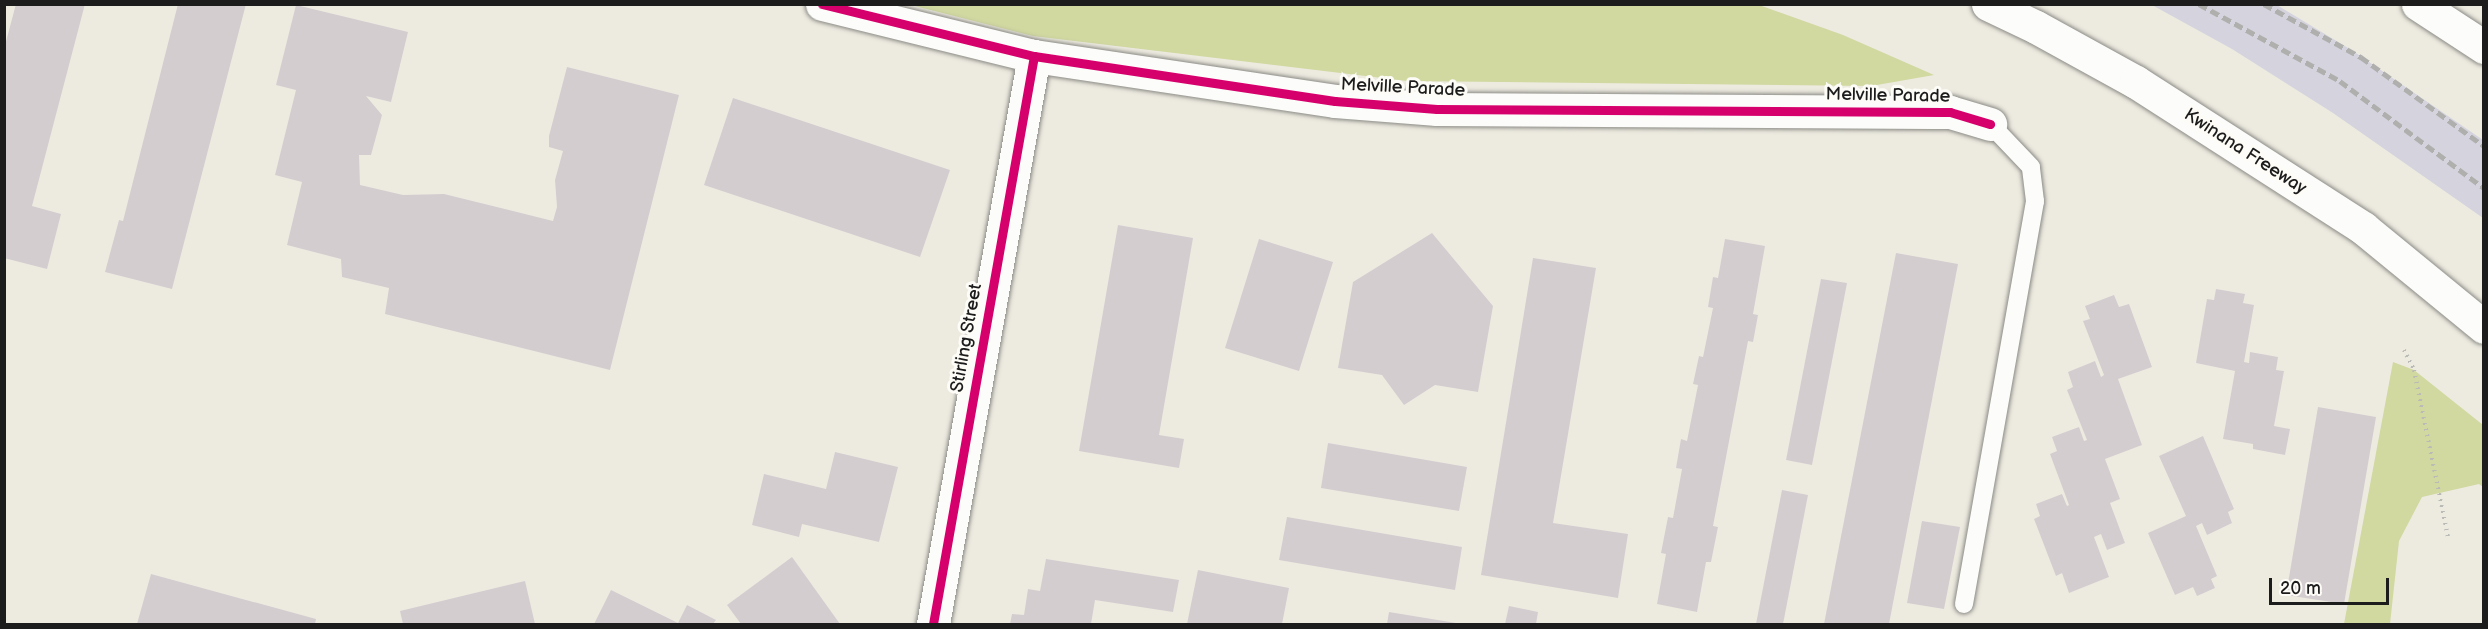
<!DOCTYPE html>
<style>
body{margin:0}
#map{position:relative;width:2488px;height:629px;overflow:hidden;background:#edebe0;font-family:"Balsamiq Sans",sans-serif}
div>[style]{position:absolute}
.industrial>*{inset:0;background:#d5d4de}
.green>*{inset:0;background:#d1d8a0}
.building>*{inset:0;background:#d4cdd0}
.path>*{height:4px;margin-top:-2px;transform-origin:0;background:repeating-linear-gradient(90deg,#babab7 0 1.5px,transparent 0 6px)}
.roads{filter:drop-shadow(0 0 2px #8b8a85) drop-shadow(0 0 2px #8b8a85)}
.lane>*{height:18px;margin:-9px;padding:0 9px;transform-origin:9px;border-radius:9px;background:#fcfcfa}
.street>*{height:33px;margin:-16.5px;padding:0 16.5px;transform-origin:16.5px;border-radius:16.5px;background:#fcfcfa}
.highway>*{height:33px;margin:-16.5px;padding:0 16.5px;transform-origin:16.5px;border-radius:16.5px;background:#fcfcfa}
.rail>*{height:4.5px;margin-top:-2.25px;transform-origin:0;background:repeating-linear-gradient(90deg,#afafad 0 9px,transparent 0 13.5px)}
.cycleway>*{height:9px;margin:-4.5px;padding:0 4.5px;transform-origin:4.5px;border-radius:4.5px;background:#d6006c}
span{translate:-50% -50%;white-space:nowrap;text-align:center;line-height:1.15;-webkit-text-stroke:6px #fdfcf7;paint-order:stroke}
.street-label{font-size:18px;color:#1c1c1c}
.frame{position:absolute;inset:0;border:6px solid #1c1c1c;pointer-events:none}
.scale{position:absolute;left:2269px;top:578px;width:120px;height:27px;box-sizing:border-box;border:3px solid #1c1c1c;border-top:0;padding-left:8px;font-size:18px;line-height:21px;white-space:nowrap;color:#1c1c1c;-webkit-text-stroke:4px #fdfcf7;paint-order:stroke}
</style>
<div id="map">
<div class="industrial">
<div style="clip-path:polygon(2152px 5px,2277px 5px,2353px 51px,2483px 140px,2483px 218px,2333px 113px,2232px 49px)"></div>
</div>
<div class="green">
<div style="clip-path:polygon(911px 5px,1759px 5px,1843px 35px,1934px 75px,1871px 86px,1407px 81px,1033px 36px)"></div>
<div style="clip-path:polygon(2393px 362px,2414px 370px,2483px 425px,2483px 487px,2479px 484px,2422px 497px,2399px 541px,2390px 624px,2344px 624px)"></div>
</div>
<div class="building">
<div style="clip-path:polygon(16px 4px,85px 4px,32px 206px,61px 214px,47px 269px,4px 258px,4px 49px)"></div>
<div style="clip-path:polygon(178px 4px,246px 4px,172px 289px,105px 272px,119px 220px,123px 221px)"></div>
<div style="clip-path:polygon(296px 5px,408px 32px,391px 102px,366px 96px,382px 115px,371px 155px,359px 155px,360px 185px,403px 195px,444px 194px,553px 221px,557px 207px,555px 180px,563px 151px,549px 147px,549px 136px,567px 67px,679px 95px,610px 370px,385px 314px,389px 288px,342px 277px,341px 259px,287px 245px,302px 182px,275px 175px,296px 90px,276px 85px)"></div>
<div style="clip-path:polygon(733px 98px,950px 170px,920px 257px,704px 185px)"></div>
<div style="clip-path:polygon(1118px 225px,1193px 238px,1159px 435px,1184px 439px,1179px 468px,1079px 451px)"></div>
<div style="clip-path:polygon(1432px 233px,1493px 306px,1478px 392px,1435px 385px,1404px 405px,1382px 375px,1338px 368px,1353px 282px)"></div>
<div style="clip-path:polygon(1259px 239px,1333px 262px,1299px 371px,1225px 348px)"></div>
<div style="clip-path:polygon(1725px 239px,1765px 246px,1753px 314px,1758px 315px,1753px 342px,1748px 341px,1713px 526px,1718px 527px,1711px 562px,1706px 562px,1697px 612px,1657px 604px,1666px 554px,1661px 553px,1668px 517px,1673px 518px,1682px 469px,1676px 468px,1681px 439px,1687px 441px,1698px 385px,1693px 384px,1699px 356px,1703px 357px,1713px 308px,1708px 307px,1713px 277px,1718px 278px)"></div>
<div style="clip-path:polygon(1896px 253px,1958px 264px,1889px 624px,1824px 624px)"></div>
<div style="clip-path:polygon(1533px 258px,1596px 268px,1553px 523px,1628px 534px,1618px 598px,1481px 575px)"></div>
<div style="clip-path:polygon(1821px 279px,1847px 283px,1812px 465px,1786px 460px)"></div>
<div style="clip-path:polygon(2216px 289px,2245px 294px,2243px 303px,2254px 305px,2244px 362px,2249px 363px,2250px 352px,2278px 357px,2276px 370px,2284px 371px,2274px 426px,2290px 429px,2285px 455px,2253px 449px,2253px 444px,2223px 439px,2235px 371px,2196px 363px,2207px 299px,2214px 300px)"></div>
<div style="clip-path:polygon(2114px 295px,2119px 307px,2129px 304px,2152px 367px,2118px 379px,2142px 445px,2105px 459px,2120px 499px,2110px 503px,2125px 543px,2107px 550px,2101px 534px,2094px 537px,2109px 577px,2069px 593px,2062px 573px,2056px 576px,2034px 519px,2040px 516px,2036px 504px,2062px 494px,2067px 506px,2069px 505px,2050px 454px,2057px 451px,2052px 437px,2079px 427px,2084px 441px,2087px 440px,2067px 390px,2073px 387px,2068px 372px,2095px 361px,2101px 377px,2104px 375px,2083px 321px,2090px 319px,2085px 306px)"></div>
<div style="clip-path:polygon(2318px 407px,2376px 417px,2344px 604px,2286px 595px)"></div>
<div style="clip-path:polygon(2203px 436px,2234px 509px,2228px 512px,2232px 523px,2207px 535px,2202px 523px,2196px 526px,2217px 576px,2211px 579px,2215px 588px,2197px 596px,2193px 587px,2175px 595px,2148px 533px,2186px 516px,2159px 456px)"></div>
<div style="clip-path:polygon(1328px 443px,1467px 467px,1459px 511px,1321px 488px)"></div>
<div style="clip-path:polygon(835px 452px,898px 467px,879px 542px,802px 524px,799px 537px,752px 525px,764px 474px,826px 489px)"></div>
<div style="clip-path:polygon(1782px 490px,1808px 495px,1783px 624px,1756px 624px)"></div>
<div style="clip-path:polygon(1287px 517px,1462px 547px,1455px 590px,1279px 560px)"></div>
<div style="clip-path:polygon(1922px 521px,1960px 527px,1944px 609px,1907px 603px)"></div>
<div style="clip-path:polygon(792px 557px,840px 624px,741px 624px,727px 605px)"></div>
<div style="clip-path:polygon(1046px 559px,1179px 580px,1173px 612px,1095px 600px,1091px 624px,1010px 624px,1012px 614px,1024px 615px,1028px 589px,1040px 591px)"></div>
<div style="clip-path:polygon(1198px 570px,1289px 588px,1282px 624px,1187px 624px)"></div>
<div style="clip-path:polygon(151px 574px,316px 619px,315px 624px,137px 624px)"></div>
<div style="clip-path:polygon(525px 581px,535px 624px,403px 624px,400px 611px)"></div>
<div style="clip-path:polygon(611px 590px,678px 623px,687px 605px,716px 620px,713px 624px,594px 624px)"></div>
<div style="clip-path:polygon(1509px 606px,1538px 612px,1536px 624px,1505px 624px)"></div>
<div style="clip-path:polygon(1389px 612px,1456px 623px,1456px 624px,1387px 624px)"></div>
</div>
<div class="path">
<div style="left:2404px;top:350px;width:22px;rotate:63deg"></div>
<div style="left:2414px;top:370px;width:170px;rotate:78.5deg"></div>
</div>
<div class="roads">
<div class="lane">
<div style="left:1964px;top:604px;width:409px;rotate:-80deg"></div>
<div style="left:2035px;top:201px;width:34px;rotate:-97deg"></div>
<div style="left:2031px;top:167px;width:59px;rotate:-133.6deg"></div>
</div>
<div class="street">
<div style="left:822px;top:4px;width:218px;rotate:13.8deg"></div>
<div style="left:1034px;top:56px;width:304px;rotate:8.5deg"></div>
<div style="left:1335px;top:101px;width:102px;rotate:4.5deg"></div>
<div style="left:1437px;top:109px;width:513px;rotate:0.34deg"></div>
<div style="left:1950px;top:112px;width:42px;rotate:16.7deg"></div>
<div style="left:933px;top:624px;width:577px;rotate:-79.92deg"></div>
</div>
<div class="highway">
<div style="left:1988px;top:4px;width:53px;rotate:25.6deg"></div>
<div style="left:2036px;top:27px;width:114px;rotate:28.8deg"></div>
<div style="left:2136px;top:82px;width:270px;rotate:32.7deg"></div>
<div style="left:2363px;top:228px;width:156px;rotate:39.3deg"></div>
<div style="left:2418px;top:4px;width:79px;rotate:33.1deg"></div>
</div>
</div>
<div class="rail">
<div style="left:2199px;top:4px;width:161px;rotate:28.6deg"></div>
<div style="left:2340px;top:81px;width:179px;rotate:36.6deg"></div>
<div style="left:2264px;top:4px;width:111px;rotate:28.7deg"></div>
<div style="left:2361px;top:57px;width:152px;rotate:35.9deg"></div>
</div>
<div class="cycleway">
<div style="left:822px;top:4px;width:218px;rotate:13.8deg"></div>
<div style="left:1034px;top:56px;width:304px;rotate:8.5deg"></div>
<div style="left:1335px;top:101px;width:102px;rotate:4.5deg"></div>
<div style="left:1437px;top:109px;width:513px;rotate:0.34deg"></div>
<div style="left:1950px;top:112px;width:42px;rotate:16.7deg"></div>
<div style="left:933px;top:624px;width:577px;rotate:-79.92deg"></div>
</div>
<div class="street-label">
<span style="left:1403px;top:88px;rotate:3deg">Melville Parade</span>
<span style="left:1888px;top:96px;rotate:1deg">Melville Parade</span>
<span style="left:2245px;top:152px;rotate:33deg">Kwinana Freeway</span>
<span style="left:967px;top:338px;rotate:-80deg">Stirling Street</span>
</div>
<div class="frame"></div>
<div class="scale">20 m</div>
</div>
